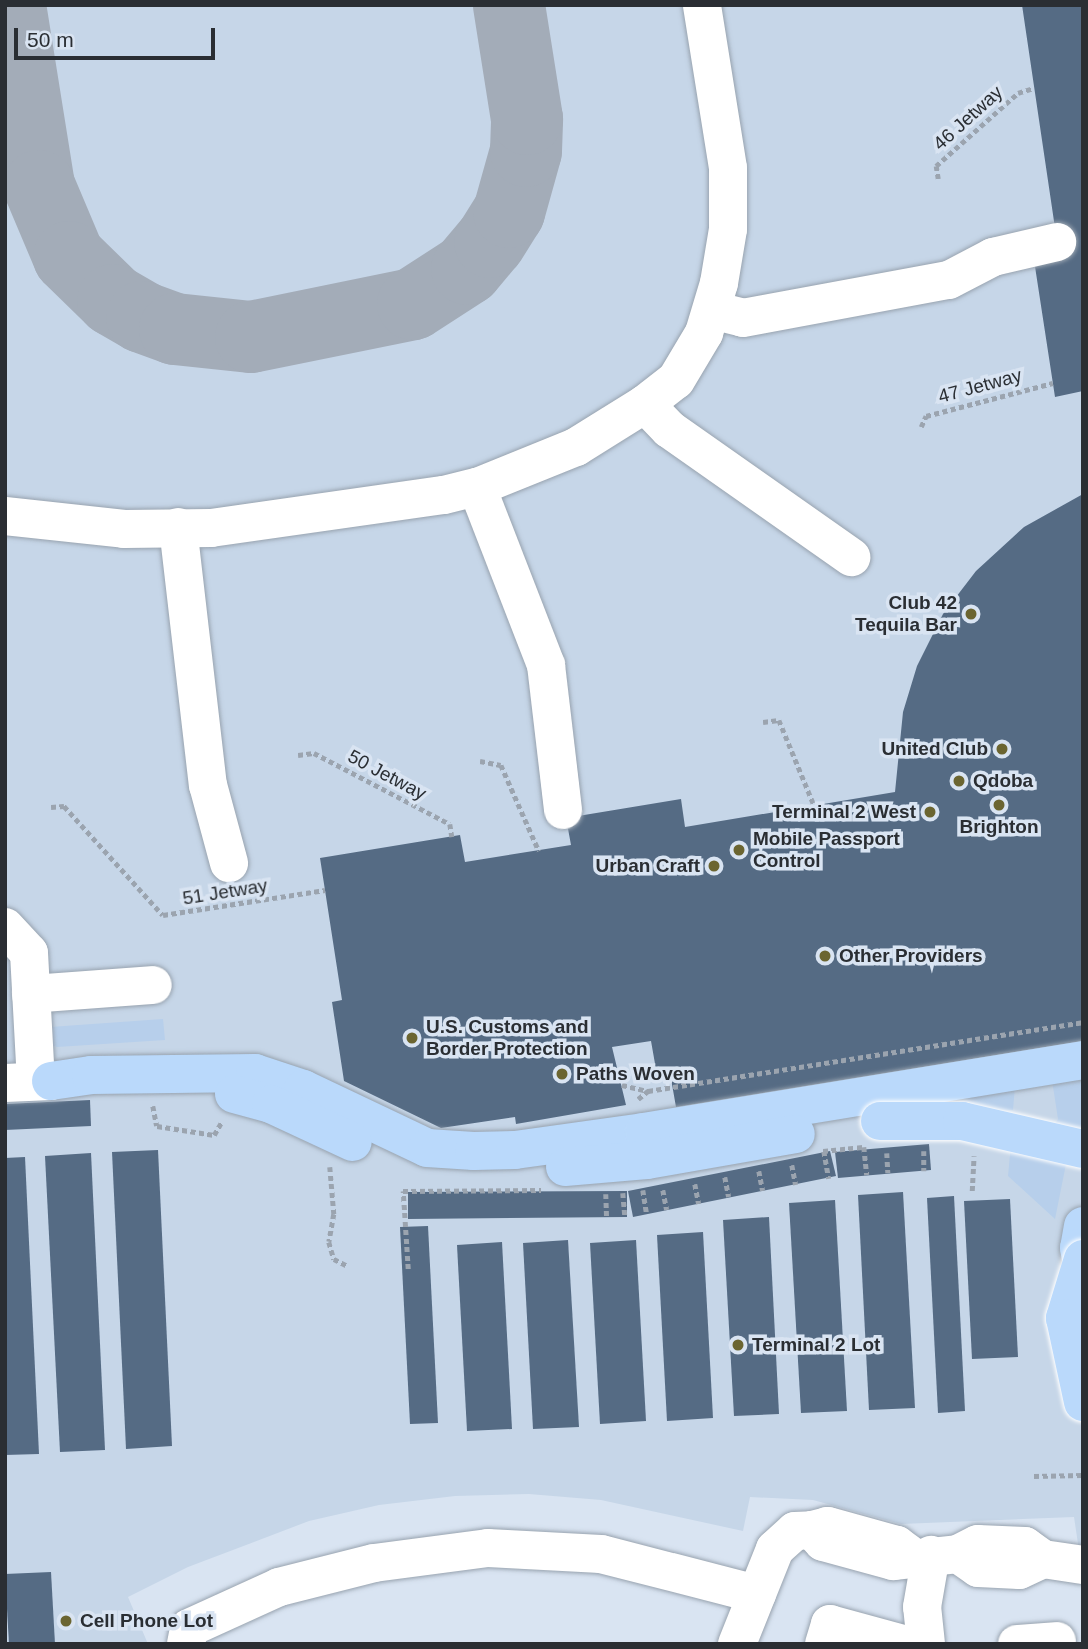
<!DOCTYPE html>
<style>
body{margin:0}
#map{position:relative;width:1088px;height:1649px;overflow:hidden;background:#d9e4f2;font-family:Arial,sans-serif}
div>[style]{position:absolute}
.built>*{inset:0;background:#c6d6e8}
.green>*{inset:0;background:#b7cfeb}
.taxiway>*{height:72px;margin:-36px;padding:0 36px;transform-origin:36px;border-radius:36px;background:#a3acb8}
.building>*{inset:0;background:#556b84}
.path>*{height:4.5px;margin-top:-2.25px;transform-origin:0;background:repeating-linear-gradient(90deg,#9ba4af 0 5px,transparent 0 8.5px)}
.roads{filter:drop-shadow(0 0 2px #98a3af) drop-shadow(0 0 2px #98a3af)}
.minor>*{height:38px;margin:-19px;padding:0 19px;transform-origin:19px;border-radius:19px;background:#fff}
.major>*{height:38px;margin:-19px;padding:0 19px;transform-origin:19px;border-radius:19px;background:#bad9fb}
.bridges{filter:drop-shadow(0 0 2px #fff) drop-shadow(0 0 2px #fff)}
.major-bridge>*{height:38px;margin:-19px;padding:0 19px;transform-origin:19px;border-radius:19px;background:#bad9fb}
.dots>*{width:19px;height:19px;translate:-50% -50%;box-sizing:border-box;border:4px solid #d9e4f2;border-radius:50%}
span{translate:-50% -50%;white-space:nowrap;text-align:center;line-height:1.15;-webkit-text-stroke:7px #d9e4f2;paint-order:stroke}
.street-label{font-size:19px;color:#2a2e33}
.poi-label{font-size:19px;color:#2a2e33;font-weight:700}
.right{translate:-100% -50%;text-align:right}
.left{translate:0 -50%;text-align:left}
.frame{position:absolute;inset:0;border:7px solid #2a2e33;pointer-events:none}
.scale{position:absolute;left:14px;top:28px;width:201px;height:32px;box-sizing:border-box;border:4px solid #2a2e33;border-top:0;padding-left:9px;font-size:21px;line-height:24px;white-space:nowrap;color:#2a2e33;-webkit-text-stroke:5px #d9e4f2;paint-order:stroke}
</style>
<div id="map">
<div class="built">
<div style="clip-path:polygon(5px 5px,1083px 5px,1083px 1577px,1074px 1517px,901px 1524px,813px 1500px,750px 1497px,743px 1531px,601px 1500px,529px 1494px,455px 1496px,379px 1505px,309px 1521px,188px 1567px,128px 1597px,148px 1644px,5px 1644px)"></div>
</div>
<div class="green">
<div style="clip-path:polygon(163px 1019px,165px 1040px,57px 1047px,41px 1041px,50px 1027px)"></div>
<div style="clip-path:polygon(1083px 1075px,1083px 1136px,1066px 1164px,1055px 1219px,1008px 1176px,1011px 1144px,1050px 1132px,1058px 1119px,1052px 1080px)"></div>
<div style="clip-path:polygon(1015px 1086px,1013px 1110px,915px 1115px,948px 1091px)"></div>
</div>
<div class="taxiway">
<div style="left:10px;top:5px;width:183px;rotate:80.9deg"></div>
<div style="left:39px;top:186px;width:77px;rotate:67.1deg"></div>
<div style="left:69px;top:257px;width:62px;rotate:44.3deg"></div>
<div style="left:113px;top:300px;width:34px;rotate:30deg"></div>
<div style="left:142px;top:317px;width:35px;rotate:20deg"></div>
<div style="left:175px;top:329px;width:76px;rotate:6deg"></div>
<div style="left:251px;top:337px;width:165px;rotate:-11.5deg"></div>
<div style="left:413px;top:304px;width:64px;rotate:-32.9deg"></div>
<div style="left:467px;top:269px;width:35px;rotate:-50deg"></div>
<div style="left:490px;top:242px;width:36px;rotate:-58deg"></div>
<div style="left:509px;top:212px;width:63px;rotate:-74.4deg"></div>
<div style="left:526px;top:151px;width:32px;rotate:-88deg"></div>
<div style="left:527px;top:119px;width:115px;rotate:-99deg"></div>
</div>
<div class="building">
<div style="clip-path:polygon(1022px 5px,1083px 5px,1083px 391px,1055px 397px,1034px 260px,1055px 228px)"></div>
<div style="clip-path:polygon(1083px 494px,1083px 1041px,676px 1107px,670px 1073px,657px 1075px,651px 1041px,612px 1047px,626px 1105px,516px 1124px,515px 1117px,441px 1128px,344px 1081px,332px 1002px,342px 1000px,320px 858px,460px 835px,465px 862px,571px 845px,566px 818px,681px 799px,685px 827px,895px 792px,903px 712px,917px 666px,943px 614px,976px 571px,1024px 527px)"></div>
<div style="clip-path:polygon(90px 1100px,91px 1126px,5px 1130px,5px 1104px)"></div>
<div style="clip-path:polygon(929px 1144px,931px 1170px,838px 1178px,835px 1152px)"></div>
<div style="clip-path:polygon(158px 1150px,172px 1446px,126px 1449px,112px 1152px)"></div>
<div style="clip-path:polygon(830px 1151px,836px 1176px,633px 1217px,628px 1191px)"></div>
<div style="clip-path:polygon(91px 1153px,105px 1450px,60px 1452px,45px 1156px)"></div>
<div style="clip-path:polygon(25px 1157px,39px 1454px,5px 1455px,5px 1158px)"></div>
<div style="clip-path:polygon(627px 1191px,627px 1217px,408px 1219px,408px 1192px)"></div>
<div style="clip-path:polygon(903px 1192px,915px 1408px,869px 1410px,858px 1195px)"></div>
<div style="clip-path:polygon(954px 1196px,965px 1411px,938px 1413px,927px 1198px)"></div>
<div style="clip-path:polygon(1010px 1199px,1018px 1357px,972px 1359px,964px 1201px)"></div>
<div style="clip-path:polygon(835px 1200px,847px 1411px,801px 1413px,789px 1203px)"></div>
<div style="clip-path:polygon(769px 1217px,779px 1414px,734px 1416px,723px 1220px)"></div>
<div style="clip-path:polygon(428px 1226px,438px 1423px,410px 1424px,400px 1227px)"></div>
<div style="clip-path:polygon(703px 1232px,713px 1418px,667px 1421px,657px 1235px)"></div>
<div style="clip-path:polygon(568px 1240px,579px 1427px,533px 1429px,523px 1243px)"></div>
<div style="clip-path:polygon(636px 1240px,646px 1421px,600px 1424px,590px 1243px)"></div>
<div style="clip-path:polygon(502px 1242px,512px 1429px,467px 1431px,457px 1245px)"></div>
<div style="clip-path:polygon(51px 1572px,55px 1644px,9px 1644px,5px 1574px)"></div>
</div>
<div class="path">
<div style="left:938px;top:179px;width:13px;rotate:-99deg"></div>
<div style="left:936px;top:166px;width:110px;rotate:-41.7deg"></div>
<div style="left:1018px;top:93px;width:16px;rotate:-18deg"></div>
<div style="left:921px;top:427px;width:12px;rotate:-66deg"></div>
<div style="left:926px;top:416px;width:131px;rotate:-14.6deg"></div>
<div style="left:763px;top:722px;width:16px;rotate:-7deg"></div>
<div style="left:779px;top:720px;width:92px;rotate:67.6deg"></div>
<div style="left:298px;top:755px;width:16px;rotate:-7deg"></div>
<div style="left:314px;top:753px;width:153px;rotate:27.6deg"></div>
<div style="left:450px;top:824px;width:13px;rotate:81deg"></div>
<div style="left:480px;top:761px;width:21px;rotate:11deg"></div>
<div style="left:501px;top:765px;width:94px;rotate:66.2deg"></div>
<div style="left:51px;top:807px;width:13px;rotate:-4deg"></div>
<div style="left:64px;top:806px;width:147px;rotate:47.8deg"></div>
<div style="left:163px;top:915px;width:164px;rotate:-8.8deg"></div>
<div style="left:622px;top:1085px;width:27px;rotate:13deg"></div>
<div style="left:648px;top:1091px;width:440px;rotate:-9deg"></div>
<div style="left:638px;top:1099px;width:13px;rotate:-39deg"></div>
<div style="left:153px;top:1106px;width:20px;rotate:79deg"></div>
<div style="left:157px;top:1126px;width:58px;rotate:9deg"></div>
<div style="left:214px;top:1135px;width:14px;rotate:-60deg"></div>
<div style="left:864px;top:1147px;width:28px;rotate:84deg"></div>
<div style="left:823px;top:1151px;width:40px;rotate:-5.7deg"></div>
<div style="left:824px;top:1151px;width:28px;rotate:80deg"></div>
<div style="left:924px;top:1151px;width:20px;rotate:90deg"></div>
<div style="left:887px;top:1153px;width:20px;rotate:87deg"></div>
<div style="left:792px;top:1165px;width:20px;rotate:79deg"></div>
<div style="left:330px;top:1167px;width:47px;rotate:85.1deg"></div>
<div style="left:334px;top:1214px;width:28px;rotate:100deg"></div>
<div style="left:329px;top:1242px;width:18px;rotate:74deg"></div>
<div style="left:334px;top:1259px;width:16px;rotate:27deg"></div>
<div style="left:759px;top:1171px;width:20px;rotate:79deg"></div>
<div style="left:725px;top:1177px;width:20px;rotate:79deg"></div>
<div style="left:695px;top:1184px;width:20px;rotate:79deg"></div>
<div style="left:643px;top:1190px;width:24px;rotate:81deg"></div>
<div style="left:663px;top:1190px;width:20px;rotate:79deg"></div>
<div style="left:972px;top:1191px;width:35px;rotate:-87deg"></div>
<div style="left:623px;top:1193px;width:24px;rotate:85deg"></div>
<div style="left:606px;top:1194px;width:24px;rotate:88deg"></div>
<div style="left:408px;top:1269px;width:78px;rotate:-93.7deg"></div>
<div style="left:403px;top:1191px;width:138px;rotate:-0.4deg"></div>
<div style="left:1034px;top:1476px;width:49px;rotate:-1.2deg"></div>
</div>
<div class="roads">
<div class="minor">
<div style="left:712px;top:310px;width:32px;rotate:14deg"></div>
<div style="left:743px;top:318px;width:209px;rotate:-10.5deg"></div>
<div style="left:949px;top:280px;width:50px;rotate:-27.6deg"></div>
<div style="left:993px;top:257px;width:66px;rotate:-13.2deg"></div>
<div style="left:645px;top:404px;width:35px;rotate:46deg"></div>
<div style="left:669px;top:429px;width:223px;rotate:35.1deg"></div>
<div style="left:477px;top:487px;width:191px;rotate:68.8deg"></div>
<div style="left:546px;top:665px;width:146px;rotate:83.3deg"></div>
<div style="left:5px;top:516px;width:120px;rotate:6.2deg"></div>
<div style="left:124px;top:529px;width:87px;rotate:-0.7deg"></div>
<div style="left:211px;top:528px;width:235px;rotate:-8.1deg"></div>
<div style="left:444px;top:495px;width:34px;rotate:-14deg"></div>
<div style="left:477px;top:487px;width:107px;rotate:-22deg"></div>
<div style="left:576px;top:447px;width:81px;rotate:-31.9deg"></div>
<div style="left:645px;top:404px;width:39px;rotate:-38deg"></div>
<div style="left:676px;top:380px;width:55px;rotate:-59.2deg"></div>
<div style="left:704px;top:333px;width:52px;rotate:-73.3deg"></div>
<div style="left:719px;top:283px;width:55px;rotate:-80.5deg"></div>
<div style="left:728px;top:229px;width:61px;rotate:-90deg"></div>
<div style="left:728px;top:168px;width:165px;rotate:-99.1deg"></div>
<div style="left:178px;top:527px;width:260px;rotate:83.4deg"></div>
<div style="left:208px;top:785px;width:81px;rotate:74.9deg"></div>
<div style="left:5px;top:927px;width:35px;rotate:47deg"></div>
<div style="left:29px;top:953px;width:128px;rotate:86.9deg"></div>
<div style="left:31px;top:994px;width:122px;rotate:-4.2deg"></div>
<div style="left:5px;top:1083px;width:46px;rotate:-2.5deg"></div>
<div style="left:912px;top:1556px;width:19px;rotate:-144deg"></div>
<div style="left:897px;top:1545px;width:72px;rotate:-164.6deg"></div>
<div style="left:828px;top:1526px;width:16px;rotate:166deg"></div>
<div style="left:812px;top:1530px;width:16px;rotate:47deg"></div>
<div style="left:823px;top:1542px;width:73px;rotate:15.2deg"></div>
<div style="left:893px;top:1561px;width:65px;rotate:-6.1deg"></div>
<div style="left:1043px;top:1559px;width:26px;rotate:155deg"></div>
<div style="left:1019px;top:1570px;width:41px;rotate:-177.2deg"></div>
<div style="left:978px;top:1568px;width:24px;rotate:-145deg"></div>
<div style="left:958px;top:1554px;width:22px;rotate:-27deg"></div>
<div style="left:978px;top:1544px;width:47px;rotate:2.4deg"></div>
<div style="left:1025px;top:1546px;width:22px;rotate:36deg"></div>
<div style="left:1043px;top:1559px;width:40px;rotate:8.5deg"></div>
<div style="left:186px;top:1644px;width:16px;rotate:-79deg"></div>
<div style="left:189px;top:1628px;width:99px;rotate:-24.5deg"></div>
<div style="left:279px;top:1587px;width:98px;rotate:-14.2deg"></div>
<div style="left:374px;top:1563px;width:115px;rotate:-7.5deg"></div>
<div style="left:488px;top:1548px;width:113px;rotate:3deg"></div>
<div style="left:601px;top:1554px;width:161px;rotate:14.4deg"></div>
<div style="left:737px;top:1644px;width:102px;rotate:-68.2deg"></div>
<div style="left:775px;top:1549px;width:27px;rotate:-42deg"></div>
<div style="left:795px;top:1531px;width:17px;rotate:-3deg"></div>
<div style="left:824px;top:1644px;width:21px;rotate:-73deg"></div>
<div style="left:830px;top:1624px;width:76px;rotate:15.3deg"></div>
<div style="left:926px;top:1644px;width:37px;rotate:-96deg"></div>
<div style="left:922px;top:1607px;width:53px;rotate:-80.2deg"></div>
<div style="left:1017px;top:1644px;width:40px;rotate:-4.3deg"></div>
</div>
<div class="major">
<div style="left:51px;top:1081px;width:40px;rotate:-8.5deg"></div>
<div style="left:91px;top:1075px;width:164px;rotate:-0.7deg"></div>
<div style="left:255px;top:1073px;width:51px;rotate:18.4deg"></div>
<div style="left:303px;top:1089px;width:137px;rotate:25.4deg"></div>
<div style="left:427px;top:1148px;width:47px;rotate:3.7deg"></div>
<div style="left:474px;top:1151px;width:41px;rotate:-1.4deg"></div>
<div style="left:515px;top:1150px;width:130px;rotate:-7.9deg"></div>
<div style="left:644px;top:1132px;width:445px;rotate:-9.3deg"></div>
<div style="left:234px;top:1094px;width:38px;rotate:15deg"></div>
<div style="left:271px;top:1104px;width:90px;rotate:24.9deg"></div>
<div style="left:565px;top:1167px;width:82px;rotate:-4.9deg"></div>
<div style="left:647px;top:1160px;width:151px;rotate:-9.9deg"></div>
<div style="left:1083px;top:1226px;width:22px;rotate:100deg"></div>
<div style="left:1079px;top:1248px;width:21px;rotate:79deg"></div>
</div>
</div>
<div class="bridges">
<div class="major-bridge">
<div style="left:880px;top:1121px;width:82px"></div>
<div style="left:962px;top:1121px;width:124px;rotate:13deg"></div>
<div style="left:1083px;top:1259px;width:62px;rotate:107deg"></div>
<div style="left:1065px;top:1318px;width:86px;rotate:77.9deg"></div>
</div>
</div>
<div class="dots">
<div style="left:971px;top:614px;background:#6b6531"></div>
<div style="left:1002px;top:749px;background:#6b6531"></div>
<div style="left:959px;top:781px;background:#6b6531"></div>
<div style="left:999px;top:805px;background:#6b6531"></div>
<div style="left:930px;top:812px;background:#6b6531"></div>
<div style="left:739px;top:850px;background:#6b6531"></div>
<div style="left:714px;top:866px;background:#6b6531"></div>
<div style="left:825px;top:956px;background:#6b6531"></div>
<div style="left:412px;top:1038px;background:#6b6531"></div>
<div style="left:562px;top:1074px;background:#6b6531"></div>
<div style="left:738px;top:1345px;background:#6b6531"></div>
<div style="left:66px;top:1621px;background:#6b6531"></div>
</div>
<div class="street-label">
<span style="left:968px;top:118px;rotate:-42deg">46 Jetway</span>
<span style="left:980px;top:386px;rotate:-15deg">47 Jetway</span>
<span style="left:387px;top:775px;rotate:28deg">50 Jetway</span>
<span style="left:225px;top:892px;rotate:-9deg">51 Jetway</span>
</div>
<div class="poi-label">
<span class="right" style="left:957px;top:614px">Club 42<br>Tequila Bar</span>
<span class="right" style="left:988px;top:749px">United Club</span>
<span class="left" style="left:973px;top:781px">Qdoba</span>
<span class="right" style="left:916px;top:812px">Terminal 2 West</span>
<span style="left:999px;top:827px">Brighton</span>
<span class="left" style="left:753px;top:850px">Mobile Passport<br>Control</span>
<span class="right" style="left:700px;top:866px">Urban Craft</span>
<span class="left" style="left:839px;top:956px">Other Providers</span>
<span class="left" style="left:426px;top:1038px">U.S. Customs and<br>Border Protection</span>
<span class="left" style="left:576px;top:1074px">Paths Woven</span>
<span class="left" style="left:752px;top:1345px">Terminal 2 Lot</span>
<span class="left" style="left:80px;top:1621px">Cell Phone Lot</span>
</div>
<div class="frame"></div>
<div class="scale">50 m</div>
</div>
